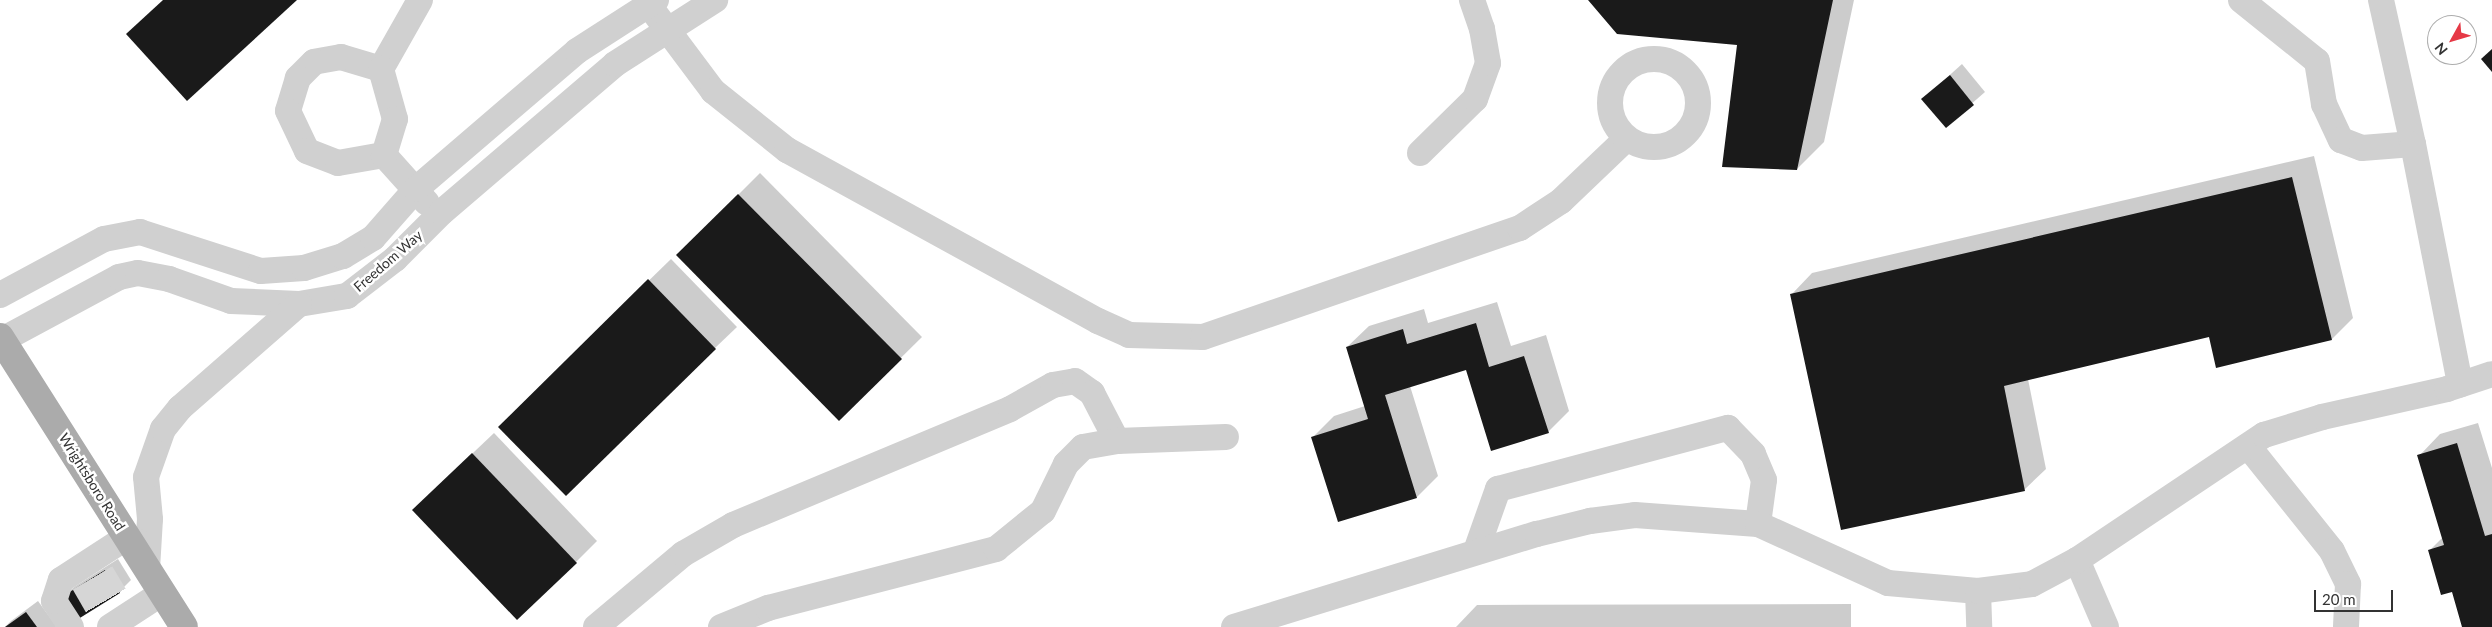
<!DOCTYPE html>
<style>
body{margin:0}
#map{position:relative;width:2492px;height:627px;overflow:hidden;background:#fff;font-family:Lato,sans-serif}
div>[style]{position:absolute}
.shadow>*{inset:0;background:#0003}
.building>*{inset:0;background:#1a1a1a}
.minor-tunnel>*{height:26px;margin-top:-13px;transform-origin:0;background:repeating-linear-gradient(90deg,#d6d6d6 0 26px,transparent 0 39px)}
.minor>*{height:26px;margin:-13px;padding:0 13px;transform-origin:13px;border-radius:13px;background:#d0d0d0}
.minor>.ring{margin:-13px;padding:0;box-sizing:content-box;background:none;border:26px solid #d0d0d0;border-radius:50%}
.major>*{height:28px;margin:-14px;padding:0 14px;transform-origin:14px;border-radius:14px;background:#ababab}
span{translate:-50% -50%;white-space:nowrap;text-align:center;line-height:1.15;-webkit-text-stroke:5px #fff;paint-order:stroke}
.street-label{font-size:14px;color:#333}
.north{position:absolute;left:2427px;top:15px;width:50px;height:50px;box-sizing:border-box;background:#fff;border:1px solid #adadad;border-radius:50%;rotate:231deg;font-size:14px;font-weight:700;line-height:20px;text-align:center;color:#333}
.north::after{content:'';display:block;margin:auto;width:18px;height:22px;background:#e63946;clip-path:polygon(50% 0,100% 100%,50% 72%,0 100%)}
.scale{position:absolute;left:2314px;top:590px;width:79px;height:22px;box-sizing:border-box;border:2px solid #333;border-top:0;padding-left:6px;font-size:15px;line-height:18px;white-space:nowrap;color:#333;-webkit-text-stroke:4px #fff;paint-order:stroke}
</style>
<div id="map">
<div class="shadow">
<div style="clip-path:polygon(1590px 0,1854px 0,1824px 142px,1797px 169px,1738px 44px)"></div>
<div style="clip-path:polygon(1962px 64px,1985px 92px,1946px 126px,1923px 99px)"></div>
<div style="clip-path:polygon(2314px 156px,2353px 318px,2332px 339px,2210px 336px,2028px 379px,2046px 469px,2024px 490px,1791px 295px,1812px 273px)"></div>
<div style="clip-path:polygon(760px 173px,922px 337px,839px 419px,678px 255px)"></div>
<div style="clip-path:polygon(671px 259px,737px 327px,715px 348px,521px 405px)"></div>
<div style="clip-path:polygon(1497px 302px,1511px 346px,1546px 335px,1569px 411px,1548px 432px,1467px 368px,1410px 386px,1438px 476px,1417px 497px,1313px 437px,1334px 416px,1365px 406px,1347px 347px,1369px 326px,1424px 309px,1428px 323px)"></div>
<div style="clip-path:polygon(2478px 423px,2492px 468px,2492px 627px,2464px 627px,2453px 590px,2430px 550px,2443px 537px,2419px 456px,2440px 434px)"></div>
<div style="clip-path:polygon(494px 433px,597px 541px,576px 562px,435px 489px)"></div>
<div style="clip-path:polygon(118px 559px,131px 580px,119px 592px,62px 598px,74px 587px)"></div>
<div style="clip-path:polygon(38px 601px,57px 627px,5px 627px,11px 621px)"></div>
<div style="clip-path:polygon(1851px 604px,1851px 627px,1456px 627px,1477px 605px)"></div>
</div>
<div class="building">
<div style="clip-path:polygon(163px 0,297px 0,187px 101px,126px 34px)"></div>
<div style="clip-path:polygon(1588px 0,1833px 0,1797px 170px,1722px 167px,1737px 45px,1617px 34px)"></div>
<div style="clip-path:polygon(2492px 49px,2492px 72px,2481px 59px)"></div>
<div style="clip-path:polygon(1950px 75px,1974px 105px,1946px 128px,1921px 99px)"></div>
<div style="clip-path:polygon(2292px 177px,2332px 340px,2216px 368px,2209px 337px,2004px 386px,2025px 491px,1841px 530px,1790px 294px)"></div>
<div style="clip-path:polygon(738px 194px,902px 359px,839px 421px,676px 255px)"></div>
<div style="clip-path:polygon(648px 279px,716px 349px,566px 496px,498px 427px)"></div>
<div style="clip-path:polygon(1476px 323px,1489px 367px,1524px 356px,1549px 433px,1491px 451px,1466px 370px,1385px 395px,1417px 498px,1338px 522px,1311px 437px,1368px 419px,1346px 347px,1403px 329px,1407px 344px)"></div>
<div style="clip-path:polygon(2457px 443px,2485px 536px,2492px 534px,2492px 627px,2462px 627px,2452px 592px,2441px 595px,2428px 550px,2444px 545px,2417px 455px)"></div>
<div style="clip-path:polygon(472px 453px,577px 563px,517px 620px,412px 510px)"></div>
<div style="clip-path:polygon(105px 570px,120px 593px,75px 621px,60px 598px)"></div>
<div style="clip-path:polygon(26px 612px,37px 627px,5px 627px)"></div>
</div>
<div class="minor-tunnel">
<div style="left:101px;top:573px;width:27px;rotate:59deg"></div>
<div style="left:84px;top:583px;width:28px;rotate:60deg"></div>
</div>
<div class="minor">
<div style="left:420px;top:0;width:79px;rotate:119.5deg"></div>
<div style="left:381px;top:69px;width:42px;rotate:-163.3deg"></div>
<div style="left:341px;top:57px;width:27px;rotate:170deg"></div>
<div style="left:314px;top:62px;width:23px;rotate:135deg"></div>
<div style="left:298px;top:78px;width:34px;rotate:107deg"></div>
<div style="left:288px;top:111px;width:44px;rotate:64.6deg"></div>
<div style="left:307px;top:151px;width:33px;rotate:21deg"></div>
<div style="left:338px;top:163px;width:47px;rotate:-9.9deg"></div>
<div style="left:384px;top:155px;width:64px;rotate:48.1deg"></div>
<div style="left:645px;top:0;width:114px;rotate:53.2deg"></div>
<div style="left:713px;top:91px;width:95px;rotate:38.6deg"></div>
<div style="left:787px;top:150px;width:355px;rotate:28.8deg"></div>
<div style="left:1098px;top:321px;width:34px;rotate:24deg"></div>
<div style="left:1129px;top:335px;width:74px;rotate:1.5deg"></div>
<div style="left:1203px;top:337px;width:335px;rotate:-19deg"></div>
<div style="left:1520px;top:228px;width:49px;rotate:-33.4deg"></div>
<div style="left:1561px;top:201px;width:90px;rotate:-43.6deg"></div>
<div style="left:2241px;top:0;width:97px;rotate:38.8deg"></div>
<div style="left:2317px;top:61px;width:44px;rotate:80.8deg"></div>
<div style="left:2324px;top:104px;width:40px;rotate:65deg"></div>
<div style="left:2341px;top:140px;width:22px;rotate:21deg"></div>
<div style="left:2362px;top:148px;width:51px;rotate:-4.5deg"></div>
<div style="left:2381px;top:0;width:148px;rotate:77.5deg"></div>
<div style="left:2413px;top:144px;width:245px;rotate:78.9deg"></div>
<div class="ring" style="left:1610px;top:59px;width:62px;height:62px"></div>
<div style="left:381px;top:69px;width:52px;rotate:74.4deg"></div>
<div style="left:395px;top:119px;width:38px;rotate:107deg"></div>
<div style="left:1420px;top:153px;width:77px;rotate:-44.5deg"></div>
<div style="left:1475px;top:99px;width:38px;rotate:-70deg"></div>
<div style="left:1488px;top:63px;width:35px;rotate:-100deg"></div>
<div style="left:1482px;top:29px;width:31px;rotate:-109deg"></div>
<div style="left:0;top:295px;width:118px;rotate:-28.3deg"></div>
<div style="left:104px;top:239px;width:37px;rotate:-11deg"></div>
<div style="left:140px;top:232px;width:127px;rotate:17.9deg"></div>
<div style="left:261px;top:271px;width:43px;rotate:-4deg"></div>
<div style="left:304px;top:268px;width:41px;rotate:-17.1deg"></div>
<div style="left:343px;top:256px;width:35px;rotate:-31deg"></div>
<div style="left:373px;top:238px;width:65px;rotate:-48.7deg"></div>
<div style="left:416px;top:189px;width:212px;rotate:-40.6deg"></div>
<div style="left:577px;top:51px;width:94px;rotate:-32.8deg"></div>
<div style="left:2px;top:340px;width:133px;rotate:-28.3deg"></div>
<div style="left:119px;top:277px;width:19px;rotate:-12deg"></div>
<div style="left:138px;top:273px;width:32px;rotate:11deg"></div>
<div style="left:169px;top:279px;width:66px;rotate:19.5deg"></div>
<div style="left:231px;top:301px;width:68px;rotate:2.5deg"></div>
<div style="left:299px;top:304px;width:49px;rotate:-9.5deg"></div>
<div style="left:347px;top:296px;width:61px;rotate:-37.6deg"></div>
<div style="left:395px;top:259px;width:66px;rotate:-45deg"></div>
<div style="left:442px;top:212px;width:228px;rotate:-40.5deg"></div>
<div style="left:615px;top:64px;width:119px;rotate:-32.6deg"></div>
<div style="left:2248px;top:446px;width:134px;rotate:51.3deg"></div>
<div style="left:2332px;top:551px;width:37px;rotate:64deg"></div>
<div style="left:2348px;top:584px;width:43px;rotate:92.7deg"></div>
<div style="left:1476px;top:551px;width:66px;rotate:-70.5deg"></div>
<div style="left:1498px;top:489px;width:238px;rotate:-14.9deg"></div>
<div style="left:1728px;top:428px;width:36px;rotate:46deg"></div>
<div style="left:1753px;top:454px;width:28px;rotate:67deg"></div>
<div style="left:1764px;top:480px;width:44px;rotate:97.8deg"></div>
<div style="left:2077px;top:560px;width:73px;rotate:66.6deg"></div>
<div style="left:147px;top:569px;width:50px;rotate:-86.6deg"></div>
<div style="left:150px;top:519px;width:42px;rotate:-95.4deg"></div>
<div style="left:146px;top:477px;width:51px;rotate:-70.5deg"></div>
<div style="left:163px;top:429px;width:27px;rotate:-51deg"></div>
<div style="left:180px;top:408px;width:158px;rotate:-41.2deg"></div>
<div style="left:1978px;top:591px;width:36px;rotate:88deg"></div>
<div style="left:71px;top:627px;width:31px;rotate:-123deg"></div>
<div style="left:54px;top:601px;width:22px;rotate:-72deg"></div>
<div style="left:61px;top:580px;width:79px;rotate:-33.1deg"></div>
<div style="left:110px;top:627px;width:62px;rotate:-33.2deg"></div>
<div style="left:596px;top:627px;width:114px;rotate:-40deg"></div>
<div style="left:683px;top:554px;width:58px;rotate:-30.1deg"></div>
<div style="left:733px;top:525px;width:300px;rotate:-22.7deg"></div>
<div style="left:1010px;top:409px;width:49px;rotate:-29.2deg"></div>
<div style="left:1053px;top:385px;width:22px;rotate:-10deg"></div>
<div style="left:1075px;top:381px;width:21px;rotate:35deg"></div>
<div style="left:1092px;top:393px;width:54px;rotate:62.5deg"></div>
<div style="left:721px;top:627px;width:51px;rotate:-22deg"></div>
<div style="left:768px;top:608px;width:236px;rotate:-14.5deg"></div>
<div style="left:996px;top:549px;width:60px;rotate:-39deg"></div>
<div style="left:1043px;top:511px;width:52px;rotate:-63.9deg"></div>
<div style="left:1066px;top:464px;width:24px;rotate:-45deg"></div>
<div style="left:1083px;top:447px;width:35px;rotate:-10deg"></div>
<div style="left:1117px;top:441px;width:109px;rotate:-2.1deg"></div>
<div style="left:1234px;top:627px;width:317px;rotate:-17.1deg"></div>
<div style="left:1537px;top:534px;width:55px;rotate:-13.8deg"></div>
<div style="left:1590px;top:521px;width:45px;rotate:-7.6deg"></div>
<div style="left:1635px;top:515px;width:123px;rotate:4.2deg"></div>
<div style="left:1758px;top:524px;width:143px;rotate:24.4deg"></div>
<div style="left:1888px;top:583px;width:90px;rotate:5.1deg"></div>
<div style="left:1978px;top:591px;width:54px;rotate:-7.4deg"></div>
<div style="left:2032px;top:584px;width:51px;rotate:-28.1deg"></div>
<div style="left:2077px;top:560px;width:225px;rotate:-33.8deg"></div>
<div style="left:2264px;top:435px;width:61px;rotate:-17.2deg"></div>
<div style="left:2322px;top:417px;width:128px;rotate:-12.6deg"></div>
<div style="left:2447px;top:389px;width:47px;rotate:-18.4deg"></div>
</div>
<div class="major">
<div style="left:0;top:337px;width:343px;rotate:57.6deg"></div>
</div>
<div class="street-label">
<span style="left:388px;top:261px;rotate:-41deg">Freedom Way</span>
<span style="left:92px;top:482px;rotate:58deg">Wrightsboro Road</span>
</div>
<div class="north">N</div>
<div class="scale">20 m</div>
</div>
